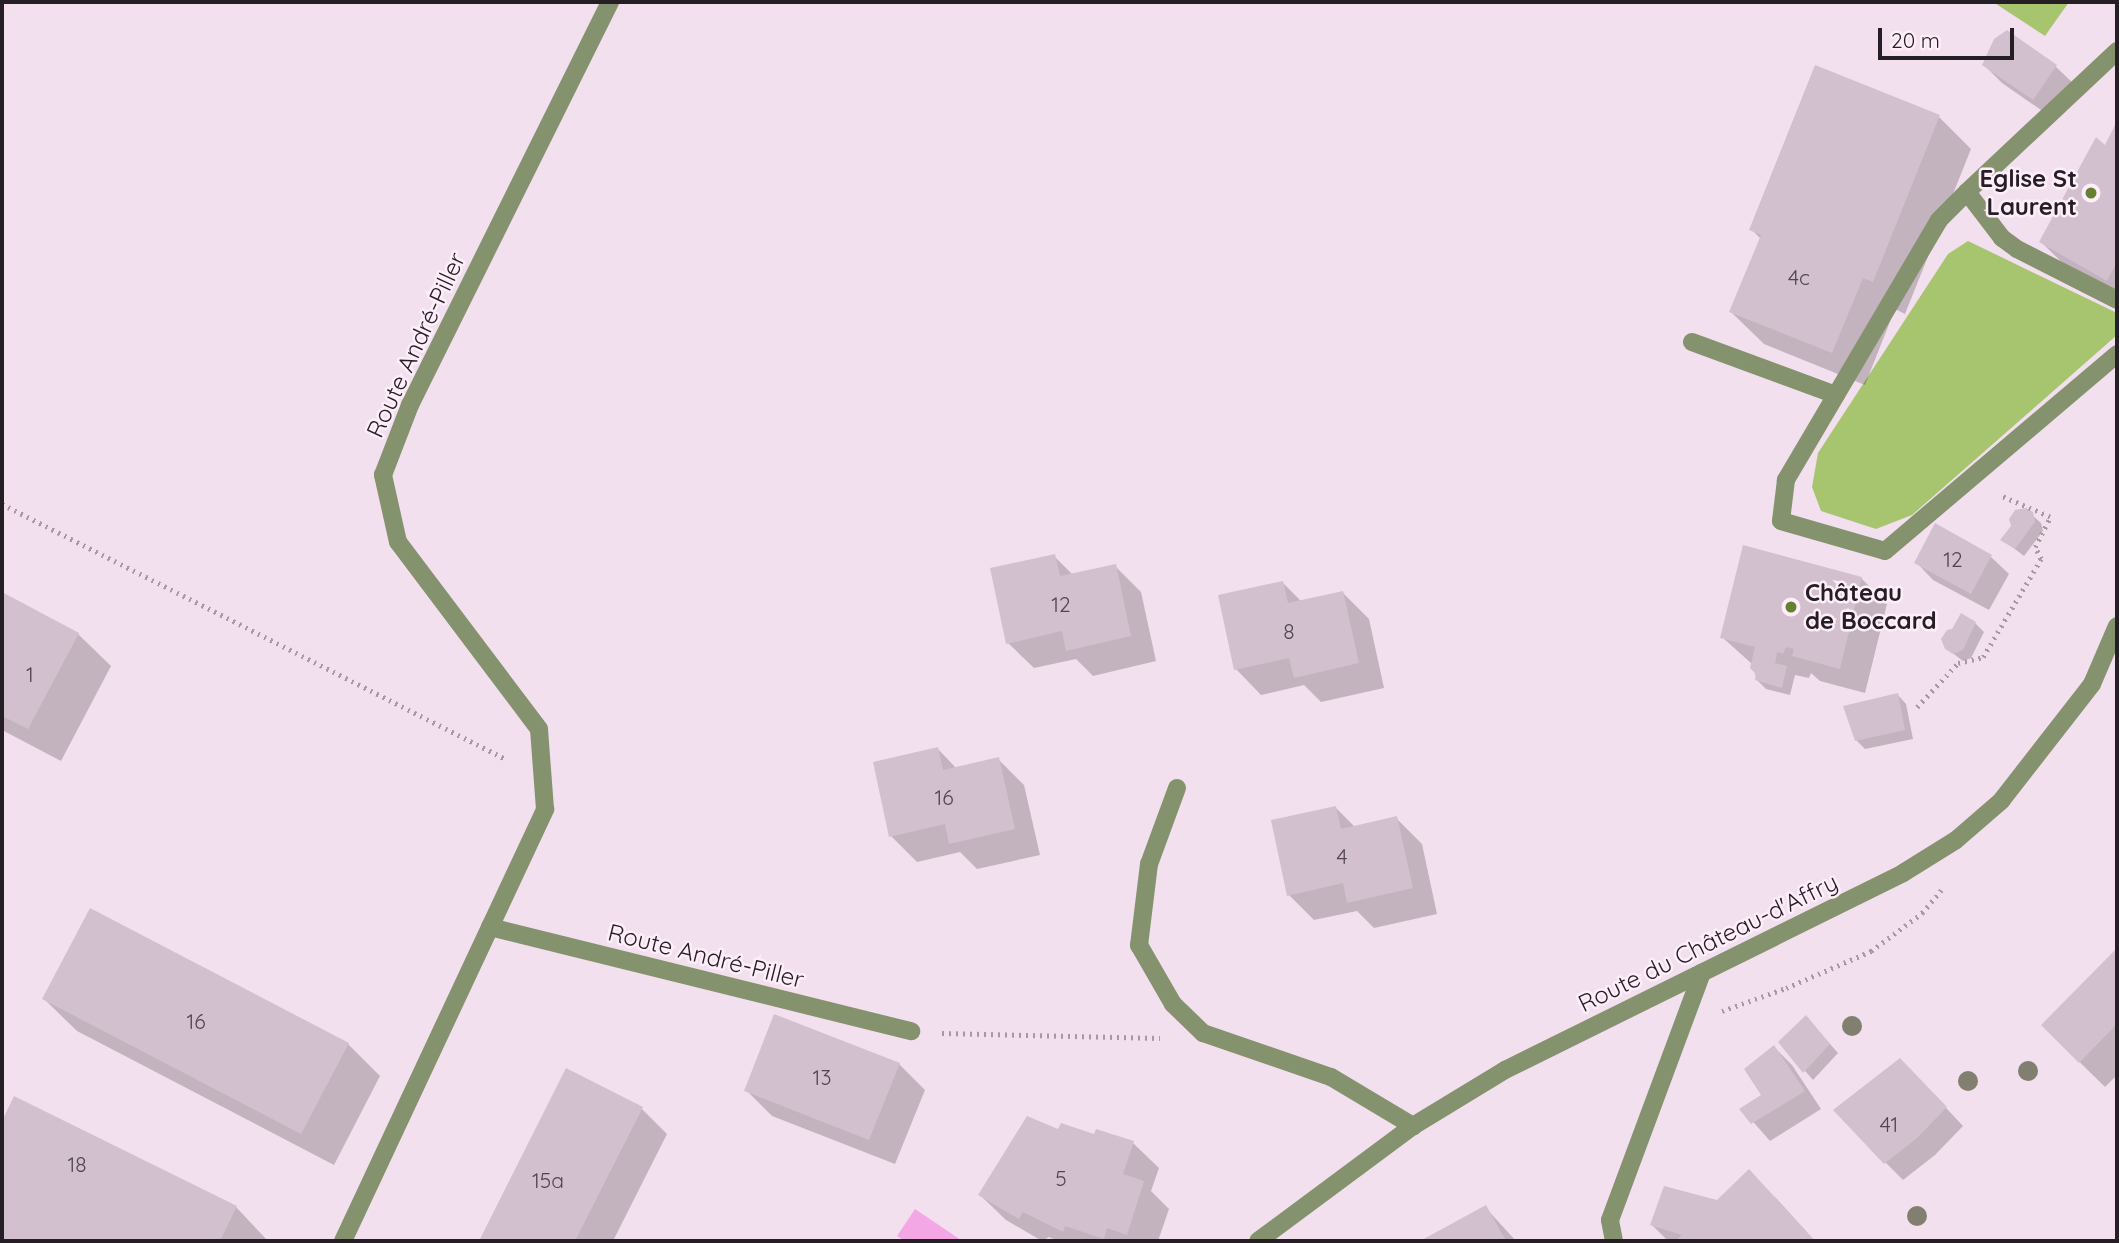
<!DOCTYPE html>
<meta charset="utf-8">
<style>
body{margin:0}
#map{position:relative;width:2119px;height:1243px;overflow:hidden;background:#f3e0ef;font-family:Quicksand,sans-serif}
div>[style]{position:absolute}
.green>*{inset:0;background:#a7c46e}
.water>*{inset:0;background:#f3a7e5}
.shadow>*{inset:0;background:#0003}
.building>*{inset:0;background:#d3c0ce}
.path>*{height:4.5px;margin-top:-2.25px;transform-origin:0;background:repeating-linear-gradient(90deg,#a798a4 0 2px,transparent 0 7px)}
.minor>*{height:18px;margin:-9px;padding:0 9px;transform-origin:9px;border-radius:9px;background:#85926e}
.trees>*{width:20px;height:20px;margin:-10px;border-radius:50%;background:#817f70}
.dots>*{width:19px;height:19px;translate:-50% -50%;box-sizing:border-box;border:4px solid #feeefa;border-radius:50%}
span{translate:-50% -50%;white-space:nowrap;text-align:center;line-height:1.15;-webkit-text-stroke:5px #feeefa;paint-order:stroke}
.number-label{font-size:21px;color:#50464e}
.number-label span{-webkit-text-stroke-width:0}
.poi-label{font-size:24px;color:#251e24;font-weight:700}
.right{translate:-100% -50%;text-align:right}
.left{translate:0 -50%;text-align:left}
.street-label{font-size:24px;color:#251e24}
.frame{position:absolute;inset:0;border:4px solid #251e24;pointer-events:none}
.scale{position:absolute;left:1878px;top:28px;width:136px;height:32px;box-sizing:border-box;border:4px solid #251e24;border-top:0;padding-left:9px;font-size:21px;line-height:24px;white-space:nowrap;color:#251e24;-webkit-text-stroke:5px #feeefa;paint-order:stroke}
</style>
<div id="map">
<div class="green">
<div style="clip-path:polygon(1993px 2px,2069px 2px,2045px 36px)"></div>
<div style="clip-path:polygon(1968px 241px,2117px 313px,2117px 335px,1912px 515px,1876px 529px,1821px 511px,1812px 487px,1818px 453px,1948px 254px)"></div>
</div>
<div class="water">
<div style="clip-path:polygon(915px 1209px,961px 1240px,961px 1241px,905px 1241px,897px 1236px)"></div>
</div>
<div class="shadow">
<div style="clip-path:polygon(2007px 32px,2056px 67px,2074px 84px,2051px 117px,2002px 83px,1984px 65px)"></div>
<div style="clip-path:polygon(1939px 117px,1971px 149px,1905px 314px,1895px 309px,1865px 385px,1764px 344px,1731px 312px,1761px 239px,1751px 229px)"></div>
<div style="clip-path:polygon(2117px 124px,2117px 299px,2074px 274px,2041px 242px,2105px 147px)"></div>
<div style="clip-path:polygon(2031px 514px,2041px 523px,2043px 531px,2024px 556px,2003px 540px)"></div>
<div style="clip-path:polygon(1936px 525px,1991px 557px,2009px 574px,1989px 610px,1933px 580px,1916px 562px)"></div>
<div style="clip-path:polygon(1054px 556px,1073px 575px,1115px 566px,1141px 592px,1156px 661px,1093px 676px,1076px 659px,1034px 668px,1008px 643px)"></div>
<div style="clip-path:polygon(1861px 578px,1887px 604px,1865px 693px,1820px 681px,1811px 673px,1809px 678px,1795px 675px,1790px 695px,1766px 689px,1757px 680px,1752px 664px,1722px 637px)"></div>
<div style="clip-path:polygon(1283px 583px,1302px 602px,1343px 593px,1369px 619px,1384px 688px,1321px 702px,1304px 685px,1261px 695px,1236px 669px)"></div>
<div style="clip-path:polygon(2px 594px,78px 634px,111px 666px,61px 761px,2px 730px)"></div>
<div style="clip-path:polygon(1975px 623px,1984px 632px,1971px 658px,1963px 661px,1946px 648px)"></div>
<div style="clip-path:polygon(1898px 695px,1906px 704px,1913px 739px,1865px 749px,1856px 740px)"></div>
<div style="clip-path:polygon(938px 749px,957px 769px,998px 759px,1024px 785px,1040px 855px,977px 869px,960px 852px,917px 862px,891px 836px)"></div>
<div style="clip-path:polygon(1336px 808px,1355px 827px,1396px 818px,1422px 844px,1437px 914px,1374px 928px,1357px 911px,1314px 920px,1289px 895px)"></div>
<div style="clip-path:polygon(2117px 950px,2117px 1075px,2105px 1087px,2043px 1026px)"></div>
<div style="clip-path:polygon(44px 999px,348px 1044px,380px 1076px,334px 1165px,77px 1031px)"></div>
<div style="clip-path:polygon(1814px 1026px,1838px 1053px,1813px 1080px,1780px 1042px)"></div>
<div style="clip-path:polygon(1774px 1047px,1792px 1065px,1821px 1109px,1770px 1141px,1742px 1109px,1763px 1095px)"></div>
<div style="clip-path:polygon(899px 1064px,925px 1090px,895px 1164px,772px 1116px,746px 1090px)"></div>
<div style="clip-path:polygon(566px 1070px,642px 1109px,667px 1134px,613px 1241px,480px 1241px)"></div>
<div style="clip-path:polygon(1918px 1078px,1963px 1126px,1935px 1155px,1903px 1180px,1885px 1162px)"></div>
<div style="clip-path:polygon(15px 1098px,236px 1207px,268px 1241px,2px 1241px,2px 1125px)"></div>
<div style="clip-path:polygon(1059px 1131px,1133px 1143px,1159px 1168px,1151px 1191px,1169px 1209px,1158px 1241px,1058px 1241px,1049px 1237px,1042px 1241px,1006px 1220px,980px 1195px)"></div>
<div style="clip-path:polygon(1775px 1197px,1815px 1241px,1668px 1241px,1652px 1225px,1717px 1202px)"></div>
<div style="clip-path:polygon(1485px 1207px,1516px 1241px,1424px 1241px)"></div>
</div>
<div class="building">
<div style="clip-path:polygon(2007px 30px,2057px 65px,2033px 100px,1982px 65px,1994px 39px)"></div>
<div style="clip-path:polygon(1815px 65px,1940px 115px,1873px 282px,1863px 278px,1832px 353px,1729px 312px,1761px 235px,1749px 230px)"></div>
<div style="clip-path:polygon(2117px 121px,2117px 262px,2107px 281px,2039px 242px,2096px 137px,2105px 145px)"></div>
<div style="clip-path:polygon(2026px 508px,2033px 512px,2035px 522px,2015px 549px,2000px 540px,2011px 526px,2009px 519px,2015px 510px)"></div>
<div style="clip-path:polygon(1935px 523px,1992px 555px,1971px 594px,1914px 563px)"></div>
<div style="clip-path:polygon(1743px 545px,1862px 577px,1840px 669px,1792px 656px,1794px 649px,1786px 647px,1783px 654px,1777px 652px,1775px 663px,1787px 666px,1782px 688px,1755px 680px,1756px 674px,1750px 668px,1755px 647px,1720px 638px)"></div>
<div style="clip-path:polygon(1055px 554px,1060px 576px,1116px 564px,1131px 636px,1066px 651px,1062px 631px,1006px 644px,990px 568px)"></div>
<div style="clip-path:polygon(1283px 581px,1288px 603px,1343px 591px,1359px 663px,1294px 678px,1289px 658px,1234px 670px,1218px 595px)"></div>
<div style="clip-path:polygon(2px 592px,79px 633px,28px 729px,2px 716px)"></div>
<div style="clip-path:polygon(1961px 613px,1976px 622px,1963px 650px,1953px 654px,1945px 649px,1941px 639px,1947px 630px,1952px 629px)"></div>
<div style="clip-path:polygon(1898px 693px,1905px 730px,1855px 741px,1843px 706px)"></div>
<div style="clip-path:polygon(938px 747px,943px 770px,999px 757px,1015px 829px,949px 844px,945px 824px,889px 837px,873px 762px)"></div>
<div style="clip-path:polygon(1336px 806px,1341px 829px,1397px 816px,1413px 888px,1347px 903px,1343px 883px,1287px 896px,1271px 820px)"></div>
<div style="clip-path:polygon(90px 908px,349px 1043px,301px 1134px,42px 999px)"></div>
<div style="clip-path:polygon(2117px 948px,2117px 1024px,2079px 1063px,2041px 1025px)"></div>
<div style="clip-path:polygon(774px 1014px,900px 1063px,869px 1140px,744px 1091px)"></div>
<div style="clip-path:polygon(1806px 1015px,1830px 1044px,1803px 1073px,1778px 1042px)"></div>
<div style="clip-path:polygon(1774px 1045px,1805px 1091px,1751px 1124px,1739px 1109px,1761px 1095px,1744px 1069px)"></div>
<div style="clip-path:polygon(1900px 1058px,1947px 1107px,1917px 1138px,1884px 1164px,1833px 1110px)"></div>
<div style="clip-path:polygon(566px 1068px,643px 1107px,575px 1241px,479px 1241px)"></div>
<div style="clip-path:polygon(14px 1096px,237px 1206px,220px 1241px,2px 1239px,2px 1121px)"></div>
<div style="clip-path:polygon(1027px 1116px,1058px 1129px,1061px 1123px,1094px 1134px,1096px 1129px,1134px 1141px,1123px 1174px,1144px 1181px,1127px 1235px,1107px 1228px,1104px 1239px,1065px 1226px,1063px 1232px,1023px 1212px,1019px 1219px,978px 1195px)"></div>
<div style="clip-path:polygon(1749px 1169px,1815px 1241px,1675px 1241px,1682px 1235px,1650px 1225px,1664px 1186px,1717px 1200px)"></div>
<div style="clip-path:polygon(1486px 1205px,1506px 1241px,1420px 1241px)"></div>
</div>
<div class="path">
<div style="left:2px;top:504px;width:563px;rotate:26.84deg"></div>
<div style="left:1917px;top:707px;width:60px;rotate:-47deg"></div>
<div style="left:1958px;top:663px;width:26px;rotate:-13deg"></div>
<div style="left:1983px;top:657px;width:114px;rotate:-59.4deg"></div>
<div style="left:2041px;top:559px;width:13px;rotate:-117deg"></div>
<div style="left:2035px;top:547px;width:34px;rotate:-63deg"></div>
<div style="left:2050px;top:517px;width:53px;rotate:-156.8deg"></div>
<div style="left:1722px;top:1011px;width:68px;rotate:-19.8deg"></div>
<div style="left:1786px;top:988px;width:93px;rotate:-23.5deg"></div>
<div style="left:1871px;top:951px;width:64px;rotate:-36.7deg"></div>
<div style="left:1922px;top:913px;width:30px;rotate:-50deg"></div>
<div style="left:942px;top:1033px;width:218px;rotate:1.3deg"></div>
</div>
<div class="minor">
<div style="left:2117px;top:51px;width:206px;rotate:136.8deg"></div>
<div style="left:1967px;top:192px;width:58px;rotate:52.7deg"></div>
<div style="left:2002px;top:238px;width:19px;rotate:36deg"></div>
<div style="left:2017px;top:249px;width:112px;rotate:27deg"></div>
<div style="left:1692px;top:342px;width:153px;rotate:20.2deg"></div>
<div style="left:1836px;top:395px;width:203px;rotate:-59.5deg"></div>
<div style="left:1939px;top:220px;width:40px;rotate:-45deg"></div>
<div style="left:1836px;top:395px;width:99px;rotate:120.5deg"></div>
<div style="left:1786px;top:480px;width:41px;rotate:97deg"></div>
<div style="left:1781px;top:521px;width:108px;rotate:16.1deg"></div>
<div style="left:1885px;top:551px;width:304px;rotate:-40.3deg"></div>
<div style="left:1177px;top:788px;width:81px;rotate:110.2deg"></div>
<div style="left:1149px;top:864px;width:82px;rotate:97deg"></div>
<div style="left:1139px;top:945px;width:68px;rotate:60deg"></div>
<div style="left:1173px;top:1004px;width:42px;rotate:44deg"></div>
<div style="left:1203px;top:1033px;width:135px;rotate:19deg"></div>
<div style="left:1331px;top:1077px;width:96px;rotate:30.9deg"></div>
<div style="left:490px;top:927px;width:434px;rotate:13.9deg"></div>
<div style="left:343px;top:1241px;width:477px;rotate:-64.9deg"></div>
<div style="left:545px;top:809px;width:80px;rotate:-94.3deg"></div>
<div style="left:539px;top:729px;width:234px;rotate:-127deg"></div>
<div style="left:398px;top:542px;width:69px;rotate:-102.6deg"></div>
<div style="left:383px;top:475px;width:75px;rotate:-68.9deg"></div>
<div style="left:410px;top:405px;width:450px;rotate:-63.6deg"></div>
<div style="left:1258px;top:1241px;width:193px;rotate:-36.6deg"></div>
<div style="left:1413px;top:1126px;width:108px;rotate:-31.3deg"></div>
<div style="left:1505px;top:1070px;width:444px;rotate:-26.3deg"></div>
<div style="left:1903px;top:873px;width:62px;rotate:-31.9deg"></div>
<div style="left:1956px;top:840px;width:60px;rotate:-40.9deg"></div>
<div style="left:2001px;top:801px;width:148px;rotate:-52.1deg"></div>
<div style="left:2092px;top:684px;width:63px;rotate:-66.7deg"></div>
<div style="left:1614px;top:1241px;width:21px;rotate:-101deg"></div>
<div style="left:1610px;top:1220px;width:264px;rotate:-69.6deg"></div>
</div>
<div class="trees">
<div style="left:1852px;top:1026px"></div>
<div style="left:2028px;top:1071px"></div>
<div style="left:1968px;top:1081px"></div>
<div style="left:1917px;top:1216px"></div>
</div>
<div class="dots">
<div style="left:2091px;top:193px;background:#677f31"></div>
<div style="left:1791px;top:607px;background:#677f31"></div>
</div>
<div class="number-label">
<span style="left:1799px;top:277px">4c</span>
<span style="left:1953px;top:559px">12</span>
<span style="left:1061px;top:604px">12</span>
<span style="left:1289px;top:631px">8</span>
<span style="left:30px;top:674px">1</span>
<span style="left:944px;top:797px">16</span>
<span style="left:1342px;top:856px">4</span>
<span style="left:196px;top:1021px">16</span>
<span style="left:822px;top:1077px">13</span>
<span style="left:1889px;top:1124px">41</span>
<span style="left:77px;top:1164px">18</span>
<span style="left:1061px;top:1178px">5</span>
<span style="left:548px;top:1180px">15a</span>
</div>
<div class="poi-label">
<span class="right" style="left:2077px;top:193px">Eglise St<br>Laurent</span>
<span class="left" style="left:1805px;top:607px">Château<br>de Boccard</span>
</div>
<div class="street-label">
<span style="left:416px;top:345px;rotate:-65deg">Route André-Piller</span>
<span style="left:1708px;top:943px;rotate:-26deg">Route du Château-d'Affry</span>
<span style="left:706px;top:956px;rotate:14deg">Route André-Piller</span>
</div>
<div class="frame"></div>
<div class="scale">20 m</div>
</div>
